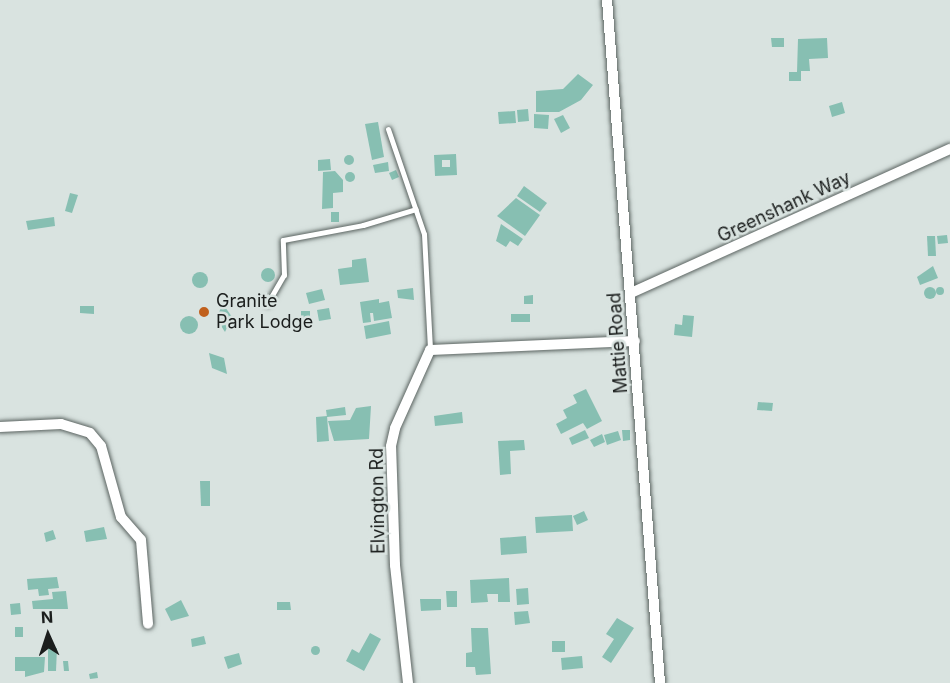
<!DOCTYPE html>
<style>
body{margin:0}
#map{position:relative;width:950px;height:683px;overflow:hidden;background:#d9e3e0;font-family:Inter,sans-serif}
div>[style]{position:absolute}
.building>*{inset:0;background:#87bfb2}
.round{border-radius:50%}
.roads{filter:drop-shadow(0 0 2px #5b6461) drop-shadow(0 0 2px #5b6461)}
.service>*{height:5px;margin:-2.5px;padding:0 2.5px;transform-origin:2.5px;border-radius:2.5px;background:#fff}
.minor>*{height:10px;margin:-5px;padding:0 5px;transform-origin:5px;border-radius:5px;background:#fff}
.dots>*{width:16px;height:16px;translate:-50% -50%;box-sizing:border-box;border:3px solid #d9e3e0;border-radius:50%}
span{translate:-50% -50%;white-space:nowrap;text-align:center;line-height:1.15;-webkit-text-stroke:5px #d9e3e0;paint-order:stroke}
.street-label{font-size:18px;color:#1b1e1d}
.poi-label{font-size:18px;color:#1b1e1d}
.left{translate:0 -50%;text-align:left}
.north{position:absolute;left:18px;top:605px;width:60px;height:60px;-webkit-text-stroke:4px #d9e3e0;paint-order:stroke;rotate:357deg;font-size:16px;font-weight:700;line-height:24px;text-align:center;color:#1b1e1d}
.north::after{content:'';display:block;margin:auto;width:21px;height:27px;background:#1b1e1d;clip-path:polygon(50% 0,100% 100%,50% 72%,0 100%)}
</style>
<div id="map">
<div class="building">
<div style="clip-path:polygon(771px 38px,784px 38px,784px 47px,772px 47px)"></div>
<div style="clip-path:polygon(827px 38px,828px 58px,809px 59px,810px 71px,801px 71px,801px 81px,789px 81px,789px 72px,797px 72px,798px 39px)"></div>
<div style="clip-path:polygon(578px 74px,593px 85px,581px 100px,559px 112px,536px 112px,536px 91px,563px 89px)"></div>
<div style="clip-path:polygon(842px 102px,845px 113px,832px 117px,829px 106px)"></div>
<div style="clip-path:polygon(528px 109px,529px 121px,518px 122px,517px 110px)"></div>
<div style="clip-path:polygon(515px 111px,516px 123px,499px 124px,498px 112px)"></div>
<div style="clip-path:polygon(534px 114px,549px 115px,548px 129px,534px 128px)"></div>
<div style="clip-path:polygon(563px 115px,570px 128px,561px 133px,554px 119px)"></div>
<div style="clip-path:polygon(378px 122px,384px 157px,372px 160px,365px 124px)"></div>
<div style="clip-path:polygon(evenodd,456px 154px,457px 175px,435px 176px,434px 155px,456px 154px,442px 160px,450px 160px,450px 167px,442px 167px,442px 160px)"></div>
<div class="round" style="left:344px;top:155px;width:10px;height:10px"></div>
<div style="clip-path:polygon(330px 159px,331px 170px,318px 171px,318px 160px)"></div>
<div style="clip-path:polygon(388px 162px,389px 171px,375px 173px,373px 165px)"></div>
<div style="clip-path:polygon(396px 170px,399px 177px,392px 180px,389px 173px)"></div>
<div style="clip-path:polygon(335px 171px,343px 180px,343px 192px,333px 193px,333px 208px,322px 209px,323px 172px)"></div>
<div class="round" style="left:345px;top:172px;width:10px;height:10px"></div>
<div style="clip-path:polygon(524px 186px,547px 203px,540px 212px,517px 196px)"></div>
<div style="clip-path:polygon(70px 193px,78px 195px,72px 213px,65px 211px)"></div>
<div style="clip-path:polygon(516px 198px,540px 215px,525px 236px,497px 216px)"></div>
<div style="clip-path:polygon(331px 212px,339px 212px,339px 222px,331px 222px)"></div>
<div style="clip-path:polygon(54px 217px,55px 226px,28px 230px,26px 221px)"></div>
<div style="clip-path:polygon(501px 224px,523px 239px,518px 246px,510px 241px,506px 247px,496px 241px)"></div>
<div style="clip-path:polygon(947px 235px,948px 243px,938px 244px,937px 236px)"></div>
<div style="clip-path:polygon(927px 236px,935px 236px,936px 256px,928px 256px)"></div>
<div style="clip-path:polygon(366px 258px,369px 282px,340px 285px,338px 269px,352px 267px,352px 260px)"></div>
<div style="clip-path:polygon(933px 266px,938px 278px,920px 285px,917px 277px)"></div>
<div class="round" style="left:261px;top:268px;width:14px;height:14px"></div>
<div class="round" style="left:192px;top:272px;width:16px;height:16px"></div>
<div class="round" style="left:936px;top:287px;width:8px;height:8px"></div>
<div class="round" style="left:924px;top:287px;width:12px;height:12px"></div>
<div style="clip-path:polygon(413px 288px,414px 300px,398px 298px,397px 290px)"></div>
<div style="clip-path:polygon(322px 289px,325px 300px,309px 304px,306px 293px)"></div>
<div style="clip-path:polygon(533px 295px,533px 304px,524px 304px,524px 296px)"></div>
<div style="clip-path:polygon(379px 299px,379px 303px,389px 301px,392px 318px,374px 321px,373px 313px,370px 313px,371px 322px,363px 323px,360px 302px)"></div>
<div style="clip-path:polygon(223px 304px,232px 317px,225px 332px,216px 318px)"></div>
<div style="clip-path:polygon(80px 306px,94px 306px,94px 314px,80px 313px)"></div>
<div style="clip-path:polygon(329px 308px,331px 319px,319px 321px,317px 310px)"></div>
<div style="clip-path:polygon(301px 311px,310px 311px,310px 329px,301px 329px)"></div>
<div style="clip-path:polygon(511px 314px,530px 314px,530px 322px,511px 322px)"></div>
<div style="clip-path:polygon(683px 315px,694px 316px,692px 337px,674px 335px,675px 324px,682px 325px)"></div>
<div class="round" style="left:180px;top:316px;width:18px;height:18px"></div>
<div style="clip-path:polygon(389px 321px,391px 334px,366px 339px,364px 326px)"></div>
<div style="clip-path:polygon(209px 353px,224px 358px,227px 374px,212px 368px)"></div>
<div style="clip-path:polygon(586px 389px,602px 421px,587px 429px,583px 423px,561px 434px,556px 424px,567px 418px,563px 410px,577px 403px,573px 395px)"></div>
<div style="clip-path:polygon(758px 402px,773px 403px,772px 411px,757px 410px)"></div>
<div style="clip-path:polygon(371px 406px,369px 439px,334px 441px,328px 421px,350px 420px,356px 408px)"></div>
<div style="clip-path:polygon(345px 407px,346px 415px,327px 417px,326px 410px)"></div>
<div style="clip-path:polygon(462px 412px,463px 423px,435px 426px,434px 416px)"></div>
<div style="clip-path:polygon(327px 416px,329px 441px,317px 442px,316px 417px)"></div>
<div style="clip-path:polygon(585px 430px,589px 438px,572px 445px,569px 438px)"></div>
<div style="clip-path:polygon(622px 430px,630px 430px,630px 440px,623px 441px)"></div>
<div style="clip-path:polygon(618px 431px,621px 440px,607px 445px,604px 435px)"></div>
<div style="clip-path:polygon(602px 434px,605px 442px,594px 447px,590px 440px)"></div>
<div style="clip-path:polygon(524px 440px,525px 450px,510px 451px,511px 474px,500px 475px,498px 441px)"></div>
<div style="clip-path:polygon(200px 481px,210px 481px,210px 506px,201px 506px)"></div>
<div style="clip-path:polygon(584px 511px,588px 520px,577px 525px,573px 516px)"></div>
<div style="clip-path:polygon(572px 515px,573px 531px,536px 533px,535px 517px)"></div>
<div style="clip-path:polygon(104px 527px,107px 539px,86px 542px,84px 531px)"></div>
<div style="clip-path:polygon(53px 530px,56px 539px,46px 542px,44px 533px)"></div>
<div style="clip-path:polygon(526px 536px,527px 553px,501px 555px,500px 538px)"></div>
<div style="clip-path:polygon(57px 577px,59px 588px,48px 589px,49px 595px,39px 596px,38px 589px,28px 590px,27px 579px)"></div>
<div style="clip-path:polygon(509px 578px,510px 602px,498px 602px,498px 594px,487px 594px,488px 602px,471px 603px,470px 580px)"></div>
<div style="clip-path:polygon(528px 588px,529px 604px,517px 605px,516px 589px)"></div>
<div style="clip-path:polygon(66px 591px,68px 609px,33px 609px,32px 601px,53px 599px,52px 592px)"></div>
<div style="clip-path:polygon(446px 591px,457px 591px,457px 607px,447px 607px)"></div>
<div style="clip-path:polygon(420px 599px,441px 599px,441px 610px,421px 611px)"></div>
<div style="clip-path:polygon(181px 600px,189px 616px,171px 621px,165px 609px)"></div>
<div style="clip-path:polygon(277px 602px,290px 602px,291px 610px,277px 610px)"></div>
<div style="clip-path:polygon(20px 603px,21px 614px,11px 615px,10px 604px)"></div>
<div style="clip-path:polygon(528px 611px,530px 623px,515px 625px,514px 612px)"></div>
<div style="clip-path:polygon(617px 618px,634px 628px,611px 663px,602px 657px,614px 639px,606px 634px)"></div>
<div style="clip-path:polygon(15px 627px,23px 627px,23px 637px,15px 637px)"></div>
<div style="clip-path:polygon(471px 628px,488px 628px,491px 674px,476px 675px,475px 667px,466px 667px,466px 653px,472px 652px)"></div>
<div style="clip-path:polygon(370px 633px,381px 639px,364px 671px,346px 661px,352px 649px,359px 653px)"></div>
<div style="clip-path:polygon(204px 636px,206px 644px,192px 647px,191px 639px)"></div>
<div style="clip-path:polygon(552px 641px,565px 641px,565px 652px,552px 652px)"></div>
<div class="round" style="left:310.5px;top:645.5px;width:9px;height:9px"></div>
<div style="clip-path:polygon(48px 648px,57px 648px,56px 671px,48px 671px)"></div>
<div style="clip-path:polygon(239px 653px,242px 664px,228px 669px,224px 657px)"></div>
<div style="clip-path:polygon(582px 656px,583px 668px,562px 670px,561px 658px)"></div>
<div style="clip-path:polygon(15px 657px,45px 657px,44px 672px,25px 677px,25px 671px,15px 671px)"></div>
<div style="clip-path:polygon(63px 661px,68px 661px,69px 671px,64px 671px)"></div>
<div style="clip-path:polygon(97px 672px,98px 678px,90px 679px,89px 674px)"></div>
</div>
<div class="roads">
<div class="service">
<div style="left:388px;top:129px;width:111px;rotate:71.1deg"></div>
<div style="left:424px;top:234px;width:116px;rotate:87deg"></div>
<div style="left:267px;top:304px;width:34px;rotate:-60deg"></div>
<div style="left:284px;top:275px;width:35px;rotate:-92deg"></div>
<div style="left:283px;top:240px;width:81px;rotate:-10.6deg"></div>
<div style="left:363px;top:225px;width:55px;rotate:-16.8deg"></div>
</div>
<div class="minor">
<div style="left:607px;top:0;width:685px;rotate:85.56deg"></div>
<div style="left:631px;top:293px;width:350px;rotate:-24.3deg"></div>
<div style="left:0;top:427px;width:61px;rotate:-2.8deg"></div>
<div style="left:61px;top:424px;width:30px;rotate:17deg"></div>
<div style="left:90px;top:433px;width:17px;rotate:50deg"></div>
<div style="left:101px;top:446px;width:74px;rotate:74.3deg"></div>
<div style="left:121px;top:517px;width:30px;rotate:49deg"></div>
<div style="left:141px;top:540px;width:84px;rotate:85.2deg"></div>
<div style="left:408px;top:683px;width:119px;rotate:-96.3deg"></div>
<div style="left:395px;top:565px;width:119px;rotate:-91.9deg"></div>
<div style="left:391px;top:446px;width:18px;rotate:-77deg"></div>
<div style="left:395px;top:428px;width:85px;rotate:-65.8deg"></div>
<div style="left:430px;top:350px;width:205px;rotate:-2.5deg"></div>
</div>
</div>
<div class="dots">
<div style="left:204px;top:312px;background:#c0601d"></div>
</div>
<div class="street-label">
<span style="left:784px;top:207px;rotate:-25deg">Greenshank Way</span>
<span style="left:618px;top:343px;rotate:-94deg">Mattie Road</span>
<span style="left:378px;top:501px;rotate:-91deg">Elvington Rd</span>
</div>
<div class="poi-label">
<span class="left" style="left:216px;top:312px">Granite<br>Park Lodge</span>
</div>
<div class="north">N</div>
</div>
